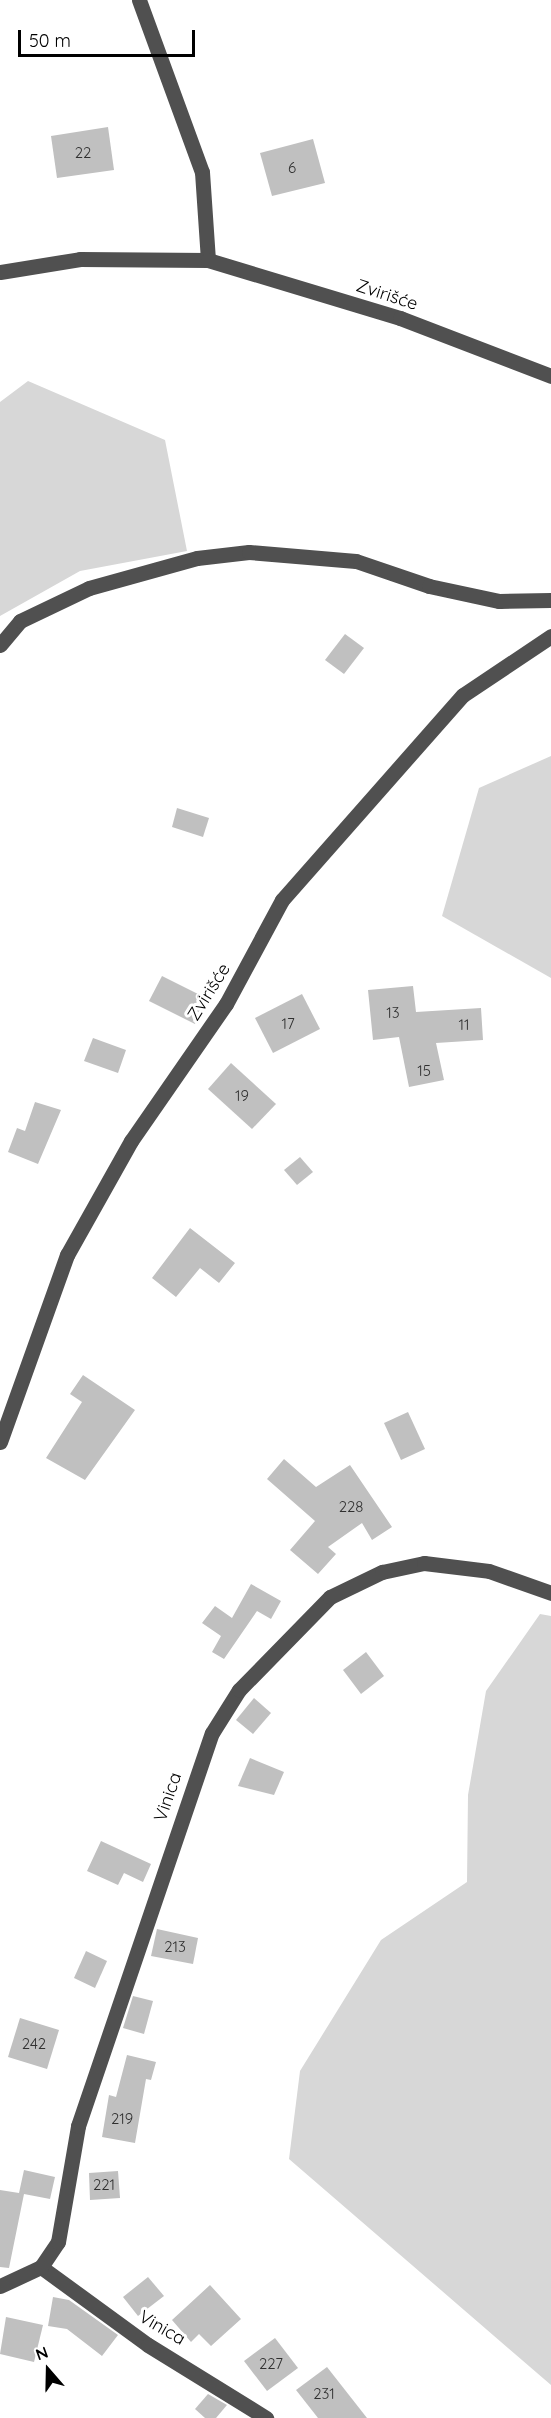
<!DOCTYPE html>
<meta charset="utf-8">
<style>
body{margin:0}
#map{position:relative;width:551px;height:2418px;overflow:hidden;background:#fff;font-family:Quicksand,sans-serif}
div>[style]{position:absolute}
.green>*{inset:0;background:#d7d7d7}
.building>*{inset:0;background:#c0c0c0}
.minor>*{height:15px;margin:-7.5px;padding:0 7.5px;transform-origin:7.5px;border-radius:7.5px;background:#505050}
span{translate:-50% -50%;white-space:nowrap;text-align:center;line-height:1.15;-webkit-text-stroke:6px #fff;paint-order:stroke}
.number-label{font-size:15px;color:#303030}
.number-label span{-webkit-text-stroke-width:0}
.street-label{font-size:18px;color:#000}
.north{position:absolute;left:18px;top:2340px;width:60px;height:60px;-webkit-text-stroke:4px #fff;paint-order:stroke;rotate:340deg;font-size:16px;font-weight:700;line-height:24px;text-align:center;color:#000}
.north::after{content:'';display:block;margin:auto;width:21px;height:27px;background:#000;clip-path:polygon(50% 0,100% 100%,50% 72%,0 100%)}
.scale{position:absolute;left:18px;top:30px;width:177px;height:27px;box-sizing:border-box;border:3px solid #000;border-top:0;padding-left:8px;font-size:18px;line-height:21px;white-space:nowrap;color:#000;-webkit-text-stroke:4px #fff;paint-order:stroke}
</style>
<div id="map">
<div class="green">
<div style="clip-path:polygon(28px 381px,165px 440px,187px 551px,80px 571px,0 616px,0 402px)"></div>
<div style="clip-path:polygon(551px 756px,551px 978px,442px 916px,479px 788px)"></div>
<div style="clip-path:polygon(540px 1614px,551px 1616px,551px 2385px,289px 2159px,300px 2071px,381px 1940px,467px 1882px,468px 1795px,486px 1691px)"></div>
</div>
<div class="building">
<div style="clip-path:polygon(108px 127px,114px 170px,57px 178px,51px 136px)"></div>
<div style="clip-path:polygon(313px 139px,325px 183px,272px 196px,260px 153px)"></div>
<div style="clip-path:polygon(345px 634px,364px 648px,344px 674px,325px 660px)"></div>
<div style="clip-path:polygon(177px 808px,209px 818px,203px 837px,172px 827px)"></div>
<div style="clip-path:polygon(162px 976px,208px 999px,195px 1024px,149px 1001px)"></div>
<div style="clip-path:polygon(413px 986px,416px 1012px,481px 1008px,483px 1040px,436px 1043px,444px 1080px,409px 1087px,399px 1037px,373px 1040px,368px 990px)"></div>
<div style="clip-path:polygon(302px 994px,320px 1029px,273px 1053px,255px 1018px)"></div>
<div style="clip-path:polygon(93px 1038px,126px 1050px,118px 1073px,84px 1061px)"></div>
<div style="clip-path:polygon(231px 1063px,276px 1104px,252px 1129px,208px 1089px)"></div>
<div style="clip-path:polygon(35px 1102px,61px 1110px,38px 1164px,8px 1152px,17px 1128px,25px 1131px)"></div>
<div style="clip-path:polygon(300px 1157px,313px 1172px,297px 1185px,284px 1170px)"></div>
<div style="clip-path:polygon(190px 1228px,235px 1263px,219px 1283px,200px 1268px,176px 1297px,152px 1278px)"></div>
<div style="clip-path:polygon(83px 1375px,135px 1410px,85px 1480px,46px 1458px,82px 1402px,70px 1394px)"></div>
<div style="clip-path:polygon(408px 1412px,425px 1449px,401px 1460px,384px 1423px)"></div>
<div style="clip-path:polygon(284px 1459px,316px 1487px,350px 1465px,392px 1527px,372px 1540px,362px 1523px,328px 1547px,336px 1554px,318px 1574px,290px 1550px,315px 1521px,267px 1479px)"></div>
<div style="clip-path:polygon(251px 1584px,281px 1601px,271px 1619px,257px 1611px,224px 1659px,212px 1652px,221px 1636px,202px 1623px,215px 1606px,232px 1618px)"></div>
<div style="clip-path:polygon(366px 1652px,384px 1676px,361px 1694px,343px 1670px)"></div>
<div style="clip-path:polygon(254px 1698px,271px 1713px,253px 1734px,236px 1720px)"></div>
<div style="clip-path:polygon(250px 1758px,284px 1772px,274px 1795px,238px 1786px)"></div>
<div style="clip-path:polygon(101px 1841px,151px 1864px,143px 1882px,124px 1873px,118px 1885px,87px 1871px)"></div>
<div style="clip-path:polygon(157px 1929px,198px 1938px,193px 1964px,151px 1956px)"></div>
<div style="clip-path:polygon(86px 1951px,107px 1961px,95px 1988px,74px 1978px)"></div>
<div style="clip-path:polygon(133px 1996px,153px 2001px,144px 2034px,123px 2028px)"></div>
<div style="clip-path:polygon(20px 2018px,59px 2030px,47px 2069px,8px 2057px)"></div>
<div style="clip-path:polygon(127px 2055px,156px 2062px,151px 2080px,146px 2079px,135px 2143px,102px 2137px,109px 2095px,116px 2097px)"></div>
<div style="clip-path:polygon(24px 2170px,55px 2177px,50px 2199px,24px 2194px,9px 2268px,0 2267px,0 2190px,19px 2193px)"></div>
<div style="clip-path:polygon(118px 2171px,120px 2198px,90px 2200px,89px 2173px)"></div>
<div style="clip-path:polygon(148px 2277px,164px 2296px,138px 2316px,123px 2297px)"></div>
<div style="clip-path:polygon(210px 2285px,241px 2319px,211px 2346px,199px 2334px,191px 2342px,172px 2320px)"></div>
<div style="clip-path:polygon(53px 2297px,69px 2300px,118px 2335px,102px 2356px,67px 2329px,48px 2326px)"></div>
<div style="clip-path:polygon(6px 2317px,43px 2325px,34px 2362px,0 2354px)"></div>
<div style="clip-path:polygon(275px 2338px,298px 2368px,267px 2391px,244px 2361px)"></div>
<div style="clip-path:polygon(327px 2367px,367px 2418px,318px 2418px,296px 2390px)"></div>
<div style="clip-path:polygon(208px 2394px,227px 2405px,216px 2418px,205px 2418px,195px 2409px)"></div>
</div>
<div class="minor">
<div style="left:139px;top:0;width:183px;rotate:69.9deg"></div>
<div style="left:202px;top:172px;width:88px;rotate:86.1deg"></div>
<div style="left:0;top:272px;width:81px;rotate:-9.2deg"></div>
<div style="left:80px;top:259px;width:128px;rotate:0.4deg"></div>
<div style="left:208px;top:260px;width:201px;rotate:16.8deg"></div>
<div style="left:400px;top:318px;width:162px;rotate:21deg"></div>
<div style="left:0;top:645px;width:31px;rotate:-50deg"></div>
<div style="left:20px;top:621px;width:76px;rotate:-25.6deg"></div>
<div style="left:89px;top:588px;width:112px;rotate:-15.5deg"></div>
<div style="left:197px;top:558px;width:52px;rotate:-6.6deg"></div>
<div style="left:249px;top:552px;width:107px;rotate:4.8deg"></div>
<div style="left:356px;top:561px;width:77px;rotate:18.9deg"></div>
<div style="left:429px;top:586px;width:72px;rotate:12.1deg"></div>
<div style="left:499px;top:601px;width:52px;rotate:-1.1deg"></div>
<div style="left:0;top:1442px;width:199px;rotate:-70.3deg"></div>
<div style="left:67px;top:1255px;width:131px;rotate:-60.7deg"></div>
<div style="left:131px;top:1141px;width:167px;rotate:-55.3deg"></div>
<div style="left:226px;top:1004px;width:118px;rotate:-61.7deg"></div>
<div style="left:282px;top:900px;width:273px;rotate:-48.6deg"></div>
<div style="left:463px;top:695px;width:106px;rotate:-33.8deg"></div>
<div style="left:41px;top:2267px;width:132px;rotate:36.1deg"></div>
<div style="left:148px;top:2345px;width:139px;rotate:31.7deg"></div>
<div style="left:0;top:2286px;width:45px;rotate:-24.9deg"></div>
<div style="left:41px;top:2267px;width:30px;rotate:-56deg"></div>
<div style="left:58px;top:2242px;width:118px;rotate:-80.2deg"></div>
<div style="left:78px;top:2126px;width:415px;rotate:-71.2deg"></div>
<div style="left:212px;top:1733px;width:51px;rotate:-57.9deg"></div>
<div style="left:239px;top:1690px;width:130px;rotate:-45.6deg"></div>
<div style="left:330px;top:1597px;width:58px;rotate:-25.7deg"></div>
<div style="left:382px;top:1572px;width:43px;rotate:-12.1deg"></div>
<div style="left:424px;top:1563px;width:65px;rotate:7deg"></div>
<div style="left:489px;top:1571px;width:66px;rotate:19.5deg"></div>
</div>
<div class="number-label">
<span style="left:83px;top:153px">22</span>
<span style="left:292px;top:168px">6</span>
<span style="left:393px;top:1013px">13</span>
<span style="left:288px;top:1024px">17</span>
<span style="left:464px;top:1025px">11</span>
<span style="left:424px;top:1071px">15</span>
<span style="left:242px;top:1096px">19</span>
<span style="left:351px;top:1507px">228</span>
<span style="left:175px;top:1947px">213</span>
<span style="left:34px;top:2044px">242</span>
<span style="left:122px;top:2119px">219</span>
<span style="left:104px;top:2185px">221</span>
<span style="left:271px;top:2364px">227</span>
<span style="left:324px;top:2394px">231</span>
</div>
<div class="street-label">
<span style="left:387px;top:295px;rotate:18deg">Zvirišće</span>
<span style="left:209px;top:992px;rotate:-58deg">Zvirišće</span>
<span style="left:168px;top:1797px;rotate:-71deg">Vinica</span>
<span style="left:162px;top:2328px;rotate:30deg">Vinica</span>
</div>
<div class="north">N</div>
<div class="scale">50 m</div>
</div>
